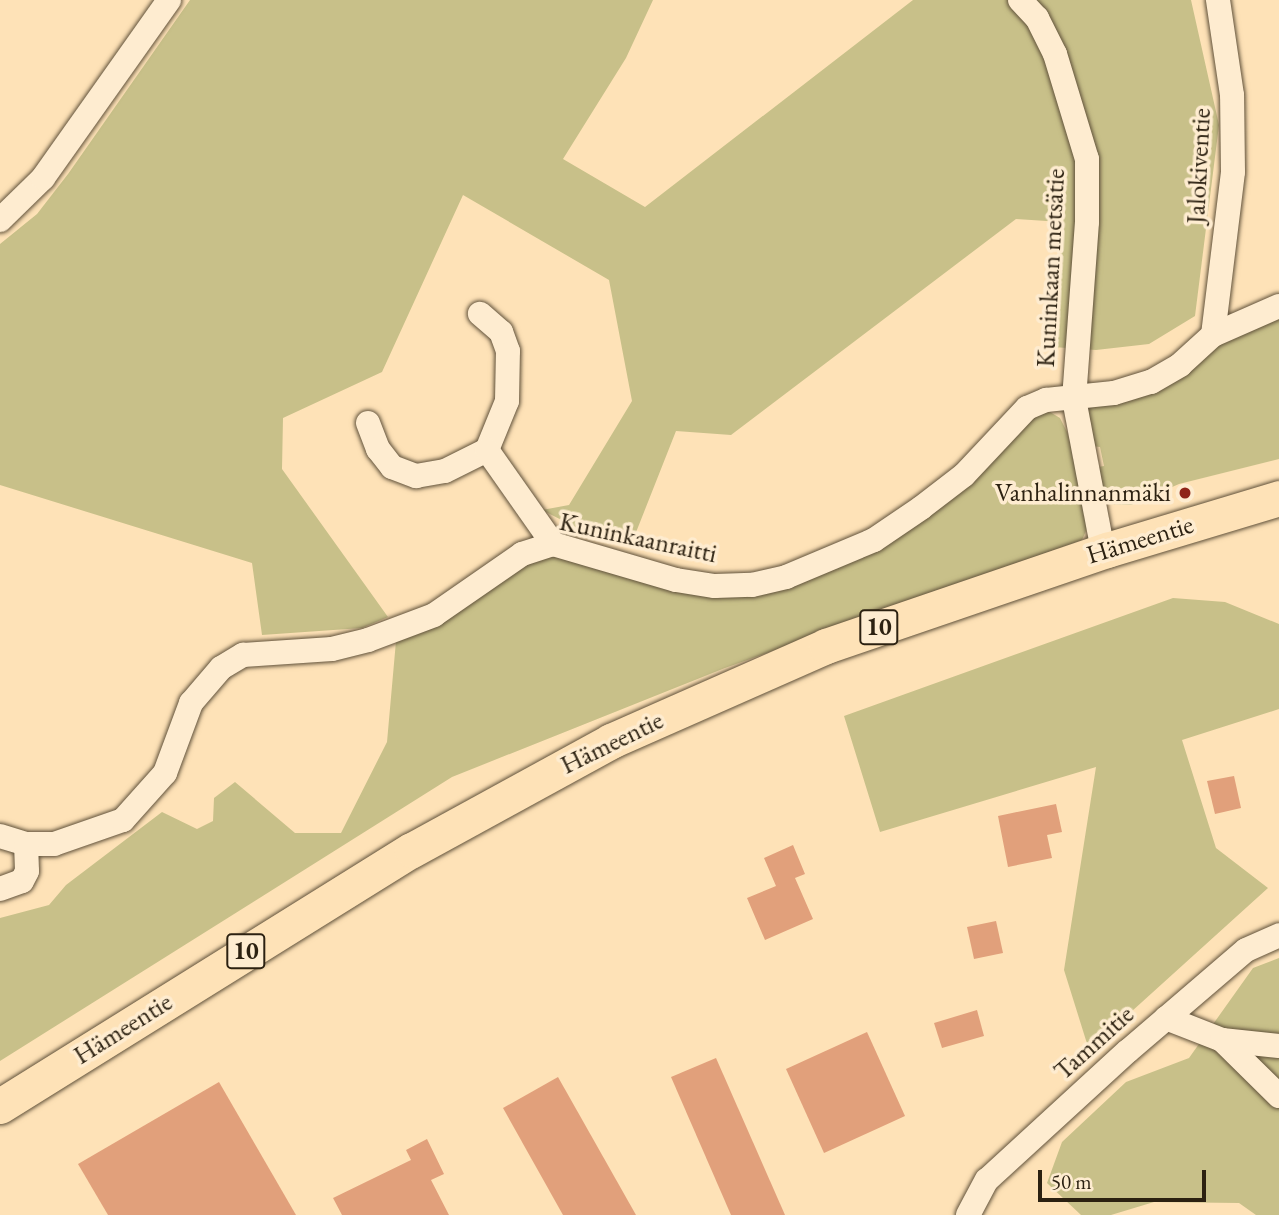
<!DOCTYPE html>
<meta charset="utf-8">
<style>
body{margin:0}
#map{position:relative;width:1279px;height:1215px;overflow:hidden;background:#fee2b7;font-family:"EB Garamond",serif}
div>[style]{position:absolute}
.green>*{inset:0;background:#c8c089}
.building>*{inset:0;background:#e1a07b}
.roads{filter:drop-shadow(0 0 2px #60513a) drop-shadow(0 0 2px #60513a)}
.minor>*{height:24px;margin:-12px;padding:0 12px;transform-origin:12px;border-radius:12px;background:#feecd0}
.highway>*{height:35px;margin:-17.5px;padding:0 17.5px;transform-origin:17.5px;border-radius:17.5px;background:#fee2b7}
.dots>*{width:19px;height:19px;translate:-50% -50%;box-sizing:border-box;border:4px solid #feecd0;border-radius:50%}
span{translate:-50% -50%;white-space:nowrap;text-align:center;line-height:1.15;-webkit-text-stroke:7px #feecd0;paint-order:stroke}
.shield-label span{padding:2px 5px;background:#feecd0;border:2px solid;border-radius:5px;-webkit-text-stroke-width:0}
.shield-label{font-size:24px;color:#2c2111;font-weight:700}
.street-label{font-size:26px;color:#2c2111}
.poi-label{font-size:26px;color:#2c2111}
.right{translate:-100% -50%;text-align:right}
.scale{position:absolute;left:1038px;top:1170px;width:168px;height:32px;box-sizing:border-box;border:4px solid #2c2111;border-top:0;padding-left:9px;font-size:21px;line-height:24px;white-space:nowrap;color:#2c2111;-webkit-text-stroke:5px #feecd0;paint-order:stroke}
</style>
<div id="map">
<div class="green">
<div style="clip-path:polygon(190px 0,653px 0,626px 58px,563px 159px,645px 207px,913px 0,1191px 0,1219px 125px,1195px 316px,1149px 344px,1096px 350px,1053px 347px,1062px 222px,1016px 219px,731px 435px,676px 431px,631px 545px,587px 533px,542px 510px,569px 505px,632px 401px,609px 280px,463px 195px,382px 372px,283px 418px,282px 469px,388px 617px,362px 628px,262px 635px,252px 563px,0 485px,0 244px,37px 214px,68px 174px)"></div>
<div style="clip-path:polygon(1279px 316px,1279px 459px,1179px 484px,1131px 505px,1109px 504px,1096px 495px,1098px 467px,1104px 466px,1100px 447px,1091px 446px,1086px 410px,1215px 341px)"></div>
<div style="clip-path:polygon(1050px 412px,1060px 418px,1068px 434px,1089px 524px,1082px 540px,725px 668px,452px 777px,0 1061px,0 918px,49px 905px,66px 885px,162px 812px,197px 829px,213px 821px,214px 798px,235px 782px,295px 833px,341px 833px,387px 742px,396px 641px,517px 568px,553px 554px,789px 587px,1033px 416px)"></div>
<div style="clip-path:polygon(1173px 598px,1225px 602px,1279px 624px,1279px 709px,1182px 740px,1216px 848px,1268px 888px,1089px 1050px,1064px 970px,1096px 767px,880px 832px,844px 716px)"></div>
<div style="clip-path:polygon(1279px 958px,1279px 1215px,1256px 1215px,1239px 1203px,1154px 1202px,1111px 1215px,1081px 1215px,1047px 1183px,1062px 1142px,1126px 1082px,1189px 1058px,1253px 968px)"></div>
</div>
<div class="building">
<div style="clip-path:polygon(1234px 776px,1241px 808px,1215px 814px,1207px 781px)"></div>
<div style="clip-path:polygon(1056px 804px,1062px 832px,1047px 835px,1052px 858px,1008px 867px,998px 816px)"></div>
<div style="clip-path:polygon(793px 845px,805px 874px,795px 878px,813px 919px,765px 940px,747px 898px,776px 886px,764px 858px)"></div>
<div style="clip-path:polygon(996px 921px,1003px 953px,974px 959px,967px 927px)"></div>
<div style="clip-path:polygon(977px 1010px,984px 1036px,942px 1048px,934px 1023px)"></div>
<div style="clip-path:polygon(867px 1032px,905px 1116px,824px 1153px,786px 1069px)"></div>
<div style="clip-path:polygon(716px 1058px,785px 1215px,731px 1215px,671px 1077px)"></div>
<div style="clip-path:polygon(558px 1077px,636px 1215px,563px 1215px,503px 1108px)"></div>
<div style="clip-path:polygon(219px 1082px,296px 1215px,108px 1215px,78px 1164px)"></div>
<div style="clip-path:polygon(427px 1139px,444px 1174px,431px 1180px,449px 1215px,342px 1215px,333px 1198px,411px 1160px,406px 1150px)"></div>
</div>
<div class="roads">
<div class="minor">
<div style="left:1020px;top:0;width:25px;rotate:47deg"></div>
<div style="left:1037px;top:18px;width:40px;rotate:63.4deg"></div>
<div style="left:1055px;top:54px;width:110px;rotate:73.1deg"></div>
<div style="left:1087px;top:159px;width:63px;rotate:90deg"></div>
<div style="left:1087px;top:222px;width:177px;rotate:94.2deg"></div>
<div style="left:1074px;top:399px;width:155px;rotate:79.2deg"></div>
<div style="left:0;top:220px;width:60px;rotate:-44.3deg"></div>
<div style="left:43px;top:178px;width:218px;rotate:-54.7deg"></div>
<div style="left:1213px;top:335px;width:164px;rotate:-83deg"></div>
<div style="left:1233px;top:172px;width:77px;rotate:-90.7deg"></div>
<div style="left:1232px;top:95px;width:96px;rotate:-98.4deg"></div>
<div style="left:368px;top:423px;width:28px;rotate:69deg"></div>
<div style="left:378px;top:449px;width:23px;rotate:52deg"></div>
<div style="left:392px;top:467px;width:26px;rotate:21deg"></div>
<div style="left:416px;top:476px;width:29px;rotate:-10deg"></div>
<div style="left:445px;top:471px;width:47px;rotate:-26.6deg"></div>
<div style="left:487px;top:450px;width:53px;rotate:-67.8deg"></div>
<div style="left:507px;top:401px;width:50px;rotate:-88.9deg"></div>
<div style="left:508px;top:351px;width:20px;rotate:-110deg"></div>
<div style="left:501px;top:332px;width:28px;rotate:-139deg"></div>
<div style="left:487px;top:450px;width:115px;rotate:54.9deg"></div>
<div style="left:0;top:836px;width:27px;rotate:17deg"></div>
<div style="left:26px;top:844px;width:28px"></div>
<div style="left:54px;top:844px;width:73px;rotate:-19.2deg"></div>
<div style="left:123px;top:820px;width:63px;rotate:-48.2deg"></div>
<div style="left:165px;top:773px;width:75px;rotate:-69.6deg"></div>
<div style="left:191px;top:703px;width:46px;rotate:-49.4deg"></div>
<div style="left:221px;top:668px;width:26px;rotate:-31deg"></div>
<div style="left:243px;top:655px;width:89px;rotate:-3.9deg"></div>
<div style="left:332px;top:649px;width:37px;rotate:-14deg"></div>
<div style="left:368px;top:640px;width:71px;rotate:-20.7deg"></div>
<div style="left:434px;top:615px;width:107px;rotate:-34.7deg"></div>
<div style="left:522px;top:554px;width:33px;rotate:-18deg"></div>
<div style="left:553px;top:544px;width:128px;rotate:16.3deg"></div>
<div style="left:676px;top:580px;width:39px;rotate:9deg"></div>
<div style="left:715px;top:586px;width:37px;rotate:-2deg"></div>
<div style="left:752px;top:585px;width:35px;rotate:-13deg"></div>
<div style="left:786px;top:577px;width:95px;rotate:-22.8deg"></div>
<div style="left:874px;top:540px;width:57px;rotate:-34.2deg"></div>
<div style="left:921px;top:508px;width:54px;rotate:-37.5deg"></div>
<div style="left:964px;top:475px;width:92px;rotate:-46.8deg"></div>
<div style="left:1027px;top:408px;width:21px;rotate:-23deg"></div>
<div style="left:1046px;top:400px;width:68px;rotate:-5.9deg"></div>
<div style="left:1114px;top:393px;width:39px;rotate:-17deg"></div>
<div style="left:1151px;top:382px;width:34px;rotate:-30deg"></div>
<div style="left:1180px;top:365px;width:45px;rotate:-42.3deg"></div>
<div style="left:1213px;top:335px;width:72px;rotate:-23.7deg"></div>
<div style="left:0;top:889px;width:23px;rotate:-20deg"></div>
<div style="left:22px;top:881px;width:11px;rotate:-63deg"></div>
<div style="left:27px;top:871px;width:27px;rotate:-92deg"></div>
<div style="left:1166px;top:1018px;width:60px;rotate:21.4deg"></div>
<div style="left:1222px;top:1040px;width:80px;rotate:44.5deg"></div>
<div style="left:1222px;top:1040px;width:57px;rotate:6deg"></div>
<div style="left:968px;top:1215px;width:40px;rotate:-62deg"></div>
<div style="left:987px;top:1180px;width:191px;rotate:-42.5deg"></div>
<div style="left:1128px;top:1051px;width:155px;rotate:-40.6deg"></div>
<div style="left:1246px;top:950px;width:36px;rotate:-24deg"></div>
</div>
<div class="highway">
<div style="left:0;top:1106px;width:485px;rotate:-31.9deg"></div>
<div style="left:412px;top:850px;width:227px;rotate:-28.7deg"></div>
<div style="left:611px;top:741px;width:235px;rotate:-23.8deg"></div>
<div style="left:826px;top:646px;width:297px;rotate:-18.9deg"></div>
<div style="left:1107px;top:550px;width:180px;rotate:-16.8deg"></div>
</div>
</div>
<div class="dots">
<div style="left:1185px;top:493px;background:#8f2418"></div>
</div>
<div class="shield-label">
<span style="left:879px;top:627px">10</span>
<span style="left:246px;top:951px">10</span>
</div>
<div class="street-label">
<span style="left:1199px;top:166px;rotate:-87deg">Jalokiventie</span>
<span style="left:1051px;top:268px;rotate:-87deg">Kuninkaan metsätie</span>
<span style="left:638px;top:538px;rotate:12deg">Kuninkaanraitti</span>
<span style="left:1140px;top:540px;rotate:-17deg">Hämeentie</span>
<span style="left:612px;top:743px;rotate:-26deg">Hämeentie</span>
<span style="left:123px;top:1029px;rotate:-32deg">Hämeentie</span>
<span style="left:1094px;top:1043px;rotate:-42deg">Tammitie</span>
</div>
<div class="poi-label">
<span class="right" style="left:1171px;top:493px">Vanhalinnanmäki</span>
</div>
<div class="scale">50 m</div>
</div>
